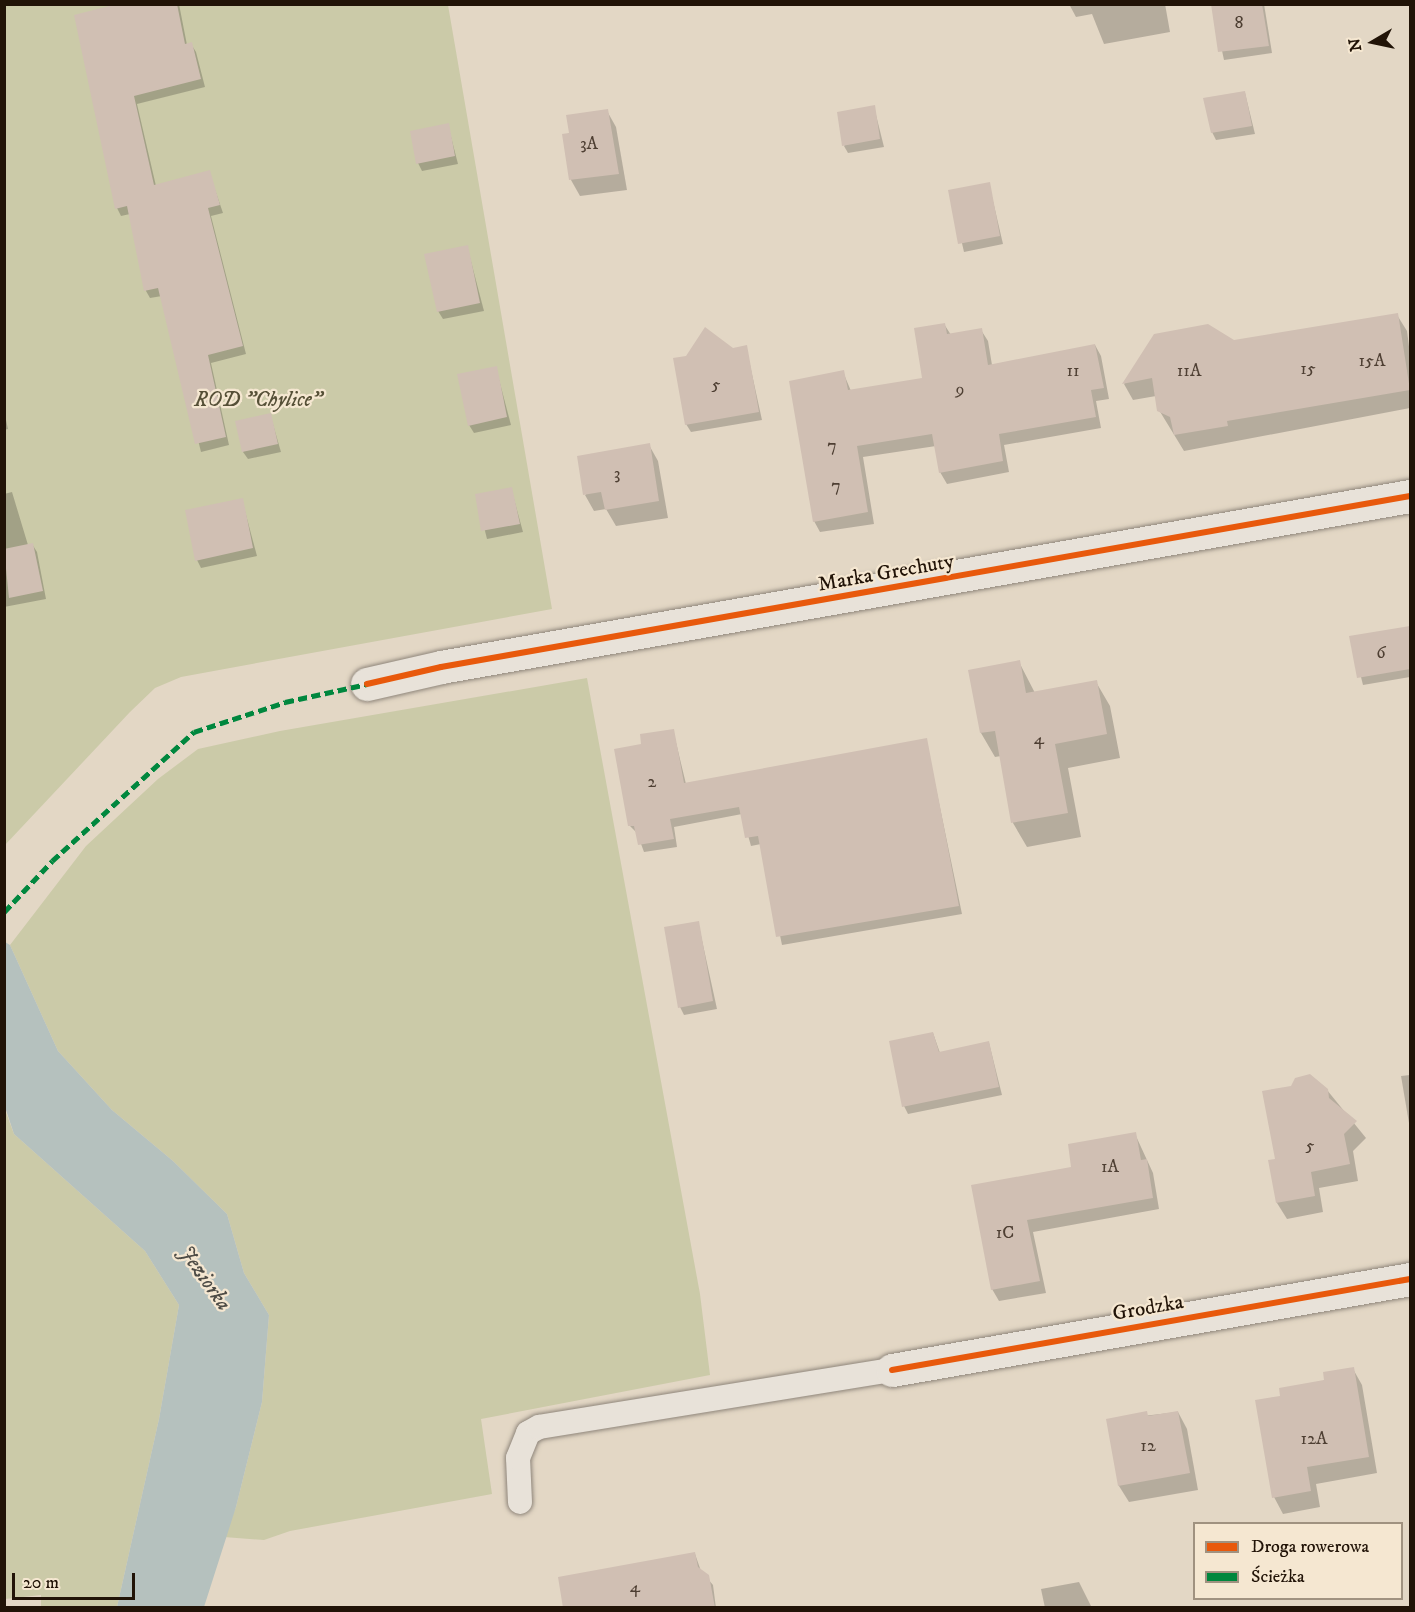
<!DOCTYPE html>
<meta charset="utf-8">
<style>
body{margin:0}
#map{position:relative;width:1415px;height:1612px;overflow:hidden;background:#e3d7c5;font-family:"IM FELL DW Pica",serif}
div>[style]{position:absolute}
.green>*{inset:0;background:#cbcaa8}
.water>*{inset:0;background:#b5c1be}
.shadow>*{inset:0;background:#0003}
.building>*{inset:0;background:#d0bfb3}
.roads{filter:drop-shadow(0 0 2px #8f867b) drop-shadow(0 0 2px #8f867b)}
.lane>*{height:24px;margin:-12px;padding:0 12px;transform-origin:12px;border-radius:12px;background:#e8e2d9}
.street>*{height:33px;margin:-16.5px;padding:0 16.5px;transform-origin:16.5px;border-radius:16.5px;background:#e8e2d9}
.quiet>*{height:4.5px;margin-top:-2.25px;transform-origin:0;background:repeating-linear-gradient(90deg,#00873e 0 9px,transparent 0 13.5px)}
.cycleway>*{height:6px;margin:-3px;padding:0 3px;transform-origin:3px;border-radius:3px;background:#e8590c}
span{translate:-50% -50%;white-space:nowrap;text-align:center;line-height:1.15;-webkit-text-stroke:4.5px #f5e7d1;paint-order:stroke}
.number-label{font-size:18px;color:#4e3f33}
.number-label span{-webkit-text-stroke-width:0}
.park-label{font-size:21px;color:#565037;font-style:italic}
.street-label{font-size:21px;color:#211307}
.water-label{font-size:22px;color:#4e4c46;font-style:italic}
.frame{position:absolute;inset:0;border:6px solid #211307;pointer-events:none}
.legend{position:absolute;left:1193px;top:1522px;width:210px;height:78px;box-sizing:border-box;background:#f5e7d1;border:2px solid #a09280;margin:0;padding:8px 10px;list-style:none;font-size:18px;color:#211307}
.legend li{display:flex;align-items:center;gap:12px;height:30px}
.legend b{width:30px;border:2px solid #a09280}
.north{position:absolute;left:1343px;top:12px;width:60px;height:60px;-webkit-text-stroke:4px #f5e7d1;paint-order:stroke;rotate:261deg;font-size:16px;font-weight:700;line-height:24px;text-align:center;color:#211307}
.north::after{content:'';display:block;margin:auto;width:21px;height:27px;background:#211307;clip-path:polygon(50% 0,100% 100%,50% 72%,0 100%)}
.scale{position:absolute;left:12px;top:1573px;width:123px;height:27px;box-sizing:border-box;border:3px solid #211307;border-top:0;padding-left:8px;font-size:18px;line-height:21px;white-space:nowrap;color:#211307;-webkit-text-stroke:4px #f5e7d1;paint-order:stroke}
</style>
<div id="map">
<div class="green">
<div style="clip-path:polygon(5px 5px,448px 5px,552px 609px,181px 677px,155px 688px,130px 712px,5px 845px)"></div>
<div style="clip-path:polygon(587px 678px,700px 1294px,710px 1375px,481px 1419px,492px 1494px,290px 1531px,264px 1540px,224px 1537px,236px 1507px,262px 1402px,269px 1315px,244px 1273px,227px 1214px,173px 1161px,112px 1110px,58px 1051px,10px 945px,86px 846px,158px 779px,198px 749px,280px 731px)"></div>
<div style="clip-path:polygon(4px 1107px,14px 1134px,145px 1251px,179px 1305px,159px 1419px,117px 1607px,41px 1607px,41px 1595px,5px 1599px)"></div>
</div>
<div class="water">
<div style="clip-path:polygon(5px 942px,10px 945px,58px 1051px,112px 1110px,173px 1161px,227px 1214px,244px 1273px,269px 1315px,262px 1402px,236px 1507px,204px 1607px,117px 1607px,159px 1419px,179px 1305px,145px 1251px,14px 1134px,5px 1107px)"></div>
</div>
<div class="shadow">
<div style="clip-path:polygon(123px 4px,179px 4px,187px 45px,191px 44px,196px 52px,205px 87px,137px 104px,156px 186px,209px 172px,223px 213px,211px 216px,246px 354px,211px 363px,229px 445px,201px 452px,162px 296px,150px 298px,146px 291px,130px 214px,121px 216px,117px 208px)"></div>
<div style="clip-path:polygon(1069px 4px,1165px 4px,1170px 32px,1104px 44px,1092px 14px,1076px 17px)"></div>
<div style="clip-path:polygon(1212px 4px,1264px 4px,1272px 53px,1224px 60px)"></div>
<div style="clip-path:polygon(1245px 93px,1255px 134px,1216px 140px,1212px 132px)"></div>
<div style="clip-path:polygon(874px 107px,884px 147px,848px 153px,844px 146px)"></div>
<div style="clip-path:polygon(607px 111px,616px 127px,627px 190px,580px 196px,571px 180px,564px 136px)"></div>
<div style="clip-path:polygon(448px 125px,458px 164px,422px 171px,418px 163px)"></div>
<div style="clip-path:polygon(989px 184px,1003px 244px,964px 252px,950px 191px)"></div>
<div style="clip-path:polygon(467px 246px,484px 311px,443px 319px,438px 311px)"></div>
<div style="clip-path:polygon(1397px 315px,1407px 331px,1410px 354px,1410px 408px,1184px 451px,1159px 410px,1156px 396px,1133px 400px,1124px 384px,1155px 335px,1234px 342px)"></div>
<div style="clip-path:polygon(944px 324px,951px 335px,981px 330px,988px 341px,992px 365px,1095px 345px,1101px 356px,1109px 399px,1096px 401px,1101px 428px,1004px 445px,1009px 472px,947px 484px,940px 472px,936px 446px,863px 457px,874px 524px,820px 532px,814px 521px,843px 372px,851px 391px,924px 380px)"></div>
<div style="clip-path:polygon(746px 347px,762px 420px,691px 432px,686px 424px,732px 350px)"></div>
<div style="clip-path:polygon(496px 368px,511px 425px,474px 433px,469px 425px)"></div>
<div style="clip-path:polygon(4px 411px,8px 429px,4px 430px)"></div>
<div style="clip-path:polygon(270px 414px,281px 452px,248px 459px,243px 452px)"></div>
<div style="clip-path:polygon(649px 445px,658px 461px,668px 518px,616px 526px,606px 509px,594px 511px,585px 495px)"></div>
<div style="clip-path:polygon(511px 488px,523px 532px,487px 539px,476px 495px)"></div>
<div style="clip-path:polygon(12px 492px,28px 545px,32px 544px,37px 552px,46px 599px,4px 607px,4px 494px)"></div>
<div style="clip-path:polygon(242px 500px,257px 556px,201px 568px,197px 560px)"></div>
<div style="clip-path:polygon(1410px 628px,1410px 677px,1363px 685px,1351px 637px)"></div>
<div style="clip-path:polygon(1019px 662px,1035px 693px,1096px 682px,1110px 706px,1120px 758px,1068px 768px,1081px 837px,1027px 847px,1013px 823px,1001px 756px,995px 757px,981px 733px,970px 671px)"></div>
<div style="clip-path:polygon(673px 730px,686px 784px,926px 740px,962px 914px,782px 945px,761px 844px,751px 846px,742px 814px,674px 827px,677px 847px,644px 852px,637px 833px,630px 826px,643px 746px)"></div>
<div style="clip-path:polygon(698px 922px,717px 1009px,684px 1015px,680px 1007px)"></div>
<div style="clip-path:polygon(933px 1033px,940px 1053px,989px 1043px,1002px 1095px,908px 1114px,904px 1106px)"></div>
<div style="clip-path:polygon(1410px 1075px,1410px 1129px,1401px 1076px)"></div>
<div style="clip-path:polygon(1292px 1087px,1327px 1090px,1366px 1138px,1353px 1151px,1358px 1181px,1319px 1188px,1323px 1212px,1287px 1219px,1277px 1203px,1277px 1160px)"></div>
<div style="clip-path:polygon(1135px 1134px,1153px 1173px,1159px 1209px,1033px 1232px,1046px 1293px,999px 1301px,992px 1289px,972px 1186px,1073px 1168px)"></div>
<div style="clip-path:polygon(1353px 1369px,1362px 1385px,1377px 1473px,1316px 1484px,1320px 1507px,1283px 1514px,1274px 1497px,1282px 1397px)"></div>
<div style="clip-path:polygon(1178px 1412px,1187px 1429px,1198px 1490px,1129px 1502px,1119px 1486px,1108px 1420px)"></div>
<div style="clip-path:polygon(695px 1554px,701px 1571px,713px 1585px,716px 1608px,564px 1608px)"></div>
<div style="clip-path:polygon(1079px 1582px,1092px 1608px,1045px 1608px,1041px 1589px)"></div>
</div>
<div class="building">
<div style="clip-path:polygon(117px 4px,177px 4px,185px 44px,192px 42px,201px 79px,134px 96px,154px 185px,210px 170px,220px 205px,208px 208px,243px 346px,208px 355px,226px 437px,195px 444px,158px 288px,144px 291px,127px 206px,115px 209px,74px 15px)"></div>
<div style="clip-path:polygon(1211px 4px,1262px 4px,1269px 46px,1218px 52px)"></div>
<div style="clip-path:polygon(1245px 91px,1252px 126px,1211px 133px,1203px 98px)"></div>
<div style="clip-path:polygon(875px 105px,880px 139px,842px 146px,837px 112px)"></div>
<div style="clip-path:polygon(608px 109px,619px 174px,569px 180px,562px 134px,569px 133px,566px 115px)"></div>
<div style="clip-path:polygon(449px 123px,455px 156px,416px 164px,410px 131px)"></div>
<div style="clip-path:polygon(990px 182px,1000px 236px,958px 244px,948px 190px)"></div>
<div style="clip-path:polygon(468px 245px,480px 303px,437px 312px,424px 254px)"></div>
<div style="clip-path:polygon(1398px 313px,1410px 390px,1227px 421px,1228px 426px,1174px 435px,1170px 417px,1157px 411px,1152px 378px,1122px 384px,1154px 334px,1208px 324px,1234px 340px)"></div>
<div style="clip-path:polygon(945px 323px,947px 334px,982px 328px,988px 365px,1095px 344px,1104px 388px,1091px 390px,1096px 417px,999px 434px,1003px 461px,939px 473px,932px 434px,857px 446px,868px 512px,813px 522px,789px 381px,844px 370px,848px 390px,922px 378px,914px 328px)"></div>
<div style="clip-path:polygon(705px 327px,733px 348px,747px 345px,759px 412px,685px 425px,673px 358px,686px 356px)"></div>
<div style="clip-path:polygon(497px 366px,507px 417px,468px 426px,457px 374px)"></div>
<div style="clip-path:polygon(271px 413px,278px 444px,242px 452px,235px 421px)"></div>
<div style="clip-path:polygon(650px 443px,659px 501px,605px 510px,601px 492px,583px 495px,577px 456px)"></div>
<div style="clip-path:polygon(512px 487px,520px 524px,481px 531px,475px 494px)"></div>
<div style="clip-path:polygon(243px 498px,253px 548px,195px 561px,185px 510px)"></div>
<div style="clip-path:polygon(33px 543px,43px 591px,9px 598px,4px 549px)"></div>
<div style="clip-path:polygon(1410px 626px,1410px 669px,1357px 678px,1349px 636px)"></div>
<div style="clip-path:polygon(1020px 660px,1026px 693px,1097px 680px,1107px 734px,1055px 744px,1068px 813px,1011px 823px,995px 731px,980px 733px,968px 670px)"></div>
<div style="clip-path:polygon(674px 729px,684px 783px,927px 738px,959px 906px,776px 937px,758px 836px,745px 838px,739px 807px,670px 819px,674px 839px,638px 845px,634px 826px,628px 826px,614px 749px,641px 744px,640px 734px)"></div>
<div style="clip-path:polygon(699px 921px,713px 1001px,678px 1008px,664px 927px)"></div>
<div style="clip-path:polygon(933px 1032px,939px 1052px,989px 1041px,999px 1087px,902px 1107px,889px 1041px)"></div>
<div style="clip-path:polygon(1310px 1074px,1328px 1089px,1329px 1098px,1357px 1121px,1344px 1134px,1350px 1164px,1311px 1172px,1315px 1196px,1276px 1203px,1268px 1160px,1275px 1159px,1262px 1091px,1291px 1086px,1295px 1078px)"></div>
<div style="clip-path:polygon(1136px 1132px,1141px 1160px,1147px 1159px,1153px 1198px,1027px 1220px,1040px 1281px,991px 1290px,971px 1185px,1071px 1167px,1068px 1144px)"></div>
<div style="clip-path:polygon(1354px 1367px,1369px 1457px,1307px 1467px,1311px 1491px,1272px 1498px,1255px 1400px,1280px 1396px,1279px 1388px,1324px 1380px,1323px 1372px)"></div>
<div style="clip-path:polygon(1147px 1411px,1148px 1416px,1178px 1411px,1190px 1473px,1118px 1486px,1106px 1419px)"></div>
<div style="clip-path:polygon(695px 1552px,698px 1567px,709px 1575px,715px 1608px,563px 1608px,558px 1577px)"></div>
</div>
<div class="roads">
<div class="lane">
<div style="left:520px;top:1502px;width:44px;rotate:-92.6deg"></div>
<div style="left:518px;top:1458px;width:27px;rotate:-68deg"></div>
<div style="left:528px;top:1433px;width:13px;rotate:-29deg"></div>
<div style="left:539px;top:1427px;width:358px;rotate:-9.2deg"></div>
</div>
<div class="street">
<div style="left:367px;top:684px;width:76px;rotate:-12.9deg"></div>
<div style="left:441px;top:667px;width:984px;rotate:-10.01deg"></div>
<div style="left:892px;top:1370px;width:526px;rotate:-9.96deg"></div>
</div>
</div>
<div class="quiet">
<div style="left:4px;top:912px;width:70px;rotate:-46.7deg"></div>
<div style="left:52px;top:861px;width:192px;rotate:-42.3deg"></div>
<div style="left:194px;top:732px;width:96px;rotate:-18.2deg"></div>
<div style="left:285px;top:702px;width:84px;rotate:-12.4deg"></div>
</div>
<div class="cycleway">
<div style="left:367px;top:684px;width:76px;rotate:-12.9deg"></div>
<div style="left:441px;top:667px;width:984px;rotate:-10.01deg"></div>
<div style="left:892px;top:1370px;width:526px;rotate:-9.96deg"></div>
</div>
<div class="number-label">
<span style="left:1239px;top:23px">8</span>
<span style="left:589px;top:144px">3A</span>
<span style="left:1372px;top:361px">15A</span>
<span style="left:1308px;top:369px">15</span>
<span style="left:1073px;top:371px">11</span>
<span style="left:1189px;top:371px">11A</span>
<span style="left:716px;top:385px">5</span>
<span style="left:960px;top:390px">9</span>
<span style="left:832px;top:446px">7</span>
<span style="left:617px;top:474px">3</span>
<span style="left:836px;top:486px">7</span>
<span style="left:1381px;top:653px">6</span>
<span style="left:1039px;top:739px">4</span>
<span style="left:652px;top:782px">2</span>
<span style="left:1310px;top:1146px">5</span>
<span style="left:1110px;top:1167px">1A</span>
<span style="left:1005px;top:1233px">1C</span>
<span style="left:1314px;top:1439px">12A</span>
<span style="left:1148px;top:1446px">12</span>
<span style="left:635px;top:1587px">4</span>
</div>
<div class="park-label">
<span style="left:258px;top:400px">ROD "Chylice"</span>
</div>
<div class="street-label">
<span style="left:886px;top:573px;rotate:-10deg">Marka Grechuty</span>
<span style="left:1148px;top:1308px;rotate:-10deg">Grodzka</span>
</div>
<div class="water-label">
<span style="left:205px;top:1278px;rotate:55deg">Jeziorka</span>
</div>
<div class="frame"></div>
<ul class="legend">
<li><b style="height:8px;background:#e8590c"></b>Droga rowerowa</li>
<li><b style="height:8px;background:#00873e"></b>Ścieżka</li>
</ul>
<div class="north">N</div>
<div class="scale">20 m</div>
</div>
